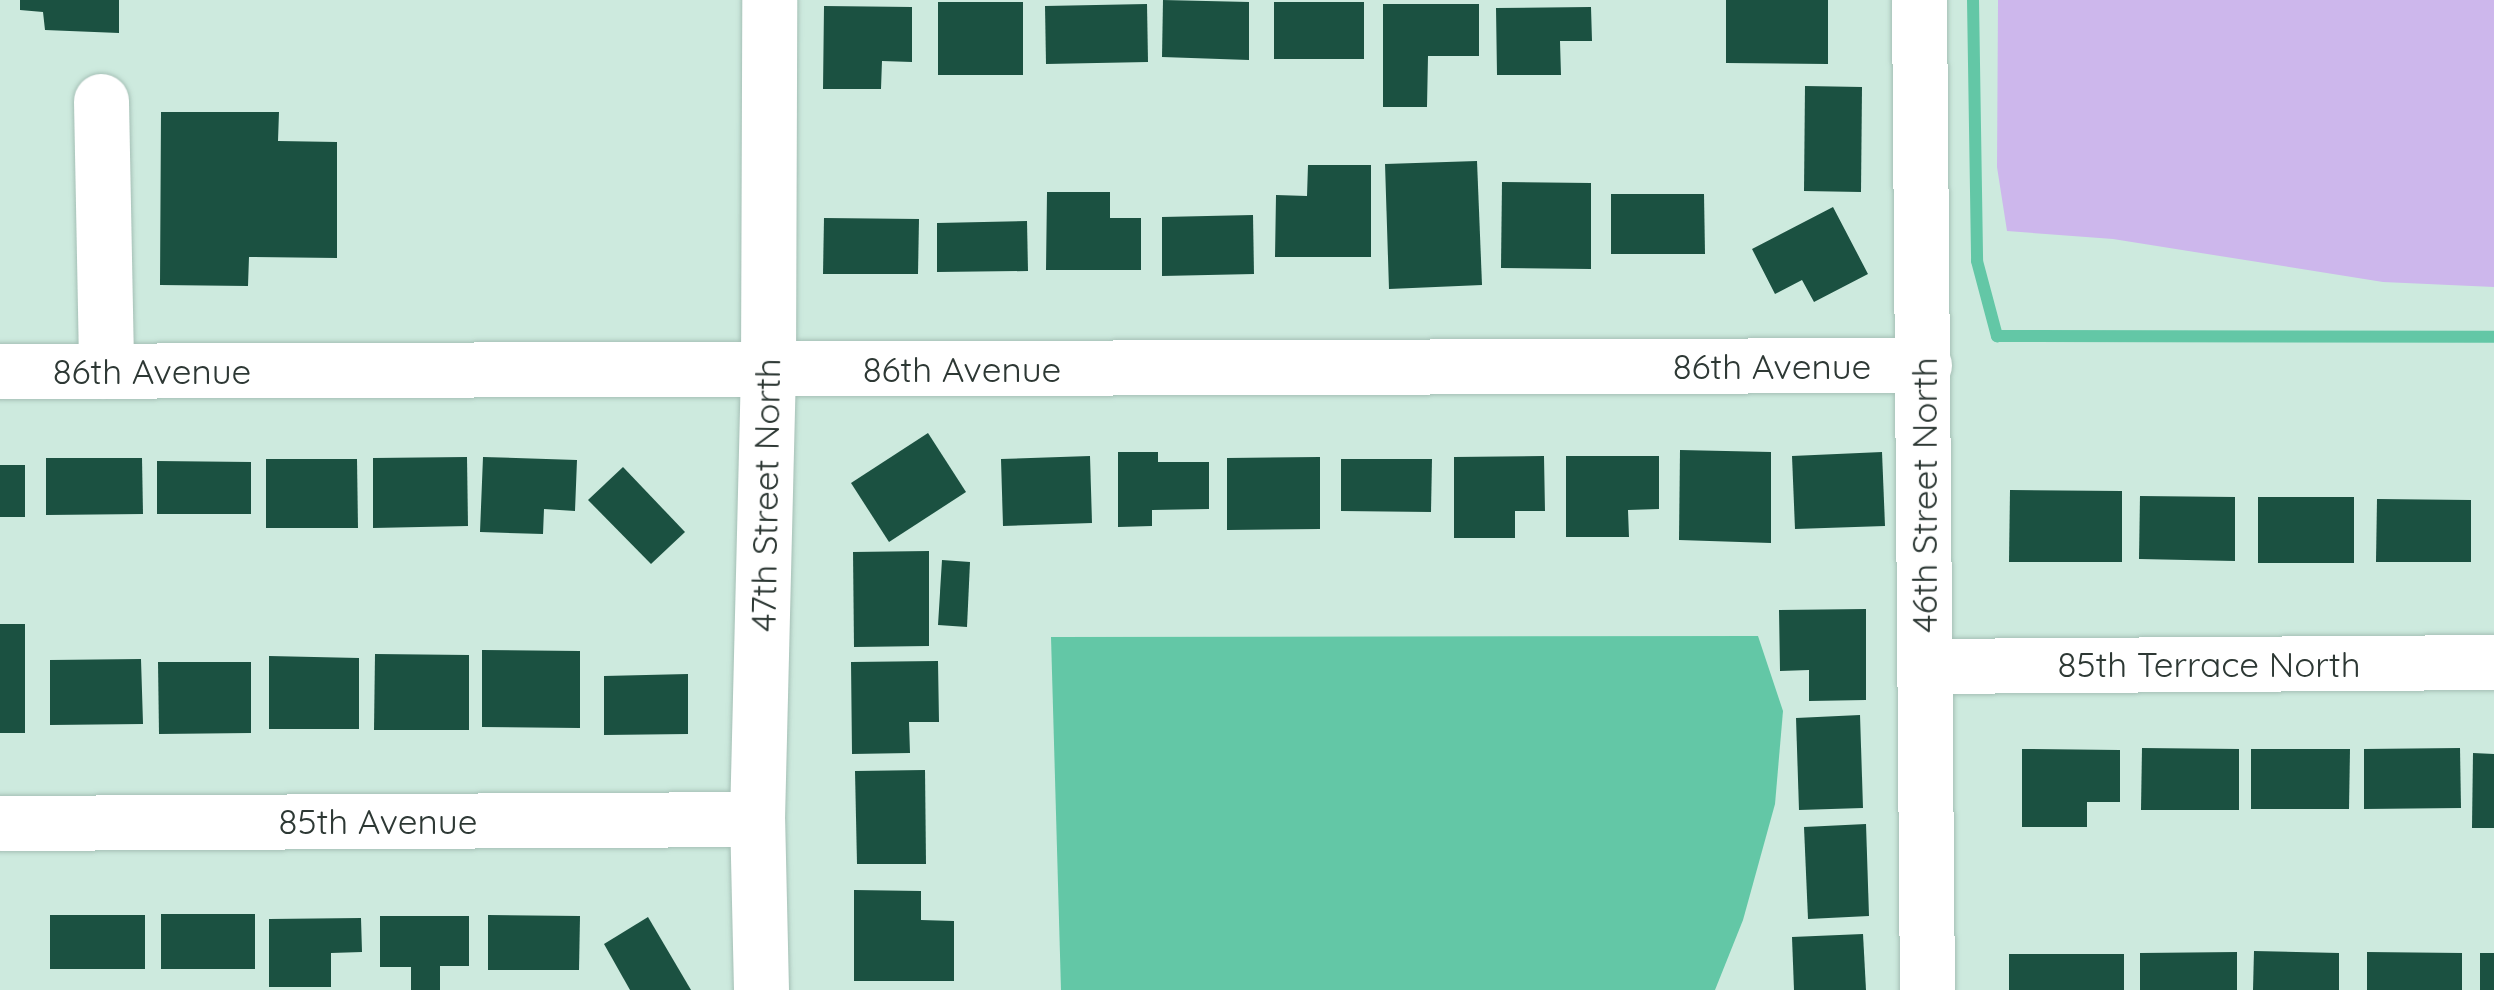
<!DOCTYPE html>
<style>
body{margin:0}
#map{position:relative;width:2494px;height:990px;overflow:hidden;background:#cdeade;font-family:Quicksand,sans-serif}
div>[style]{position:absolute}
.green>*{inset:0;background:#cdb7ec}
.water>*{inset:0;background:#63c7a6}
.stream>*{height:12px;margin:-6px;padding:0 6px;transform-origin:6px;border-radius:6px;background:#63c7a6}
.building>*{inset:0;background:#1b5141}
.roads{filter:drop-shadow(0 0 2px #a4bfb5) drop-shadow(0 0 2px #a4bfb5)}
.minor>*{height:55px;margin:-27.5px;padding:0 27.5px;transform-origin:27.5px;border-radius:27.5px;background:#fff}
span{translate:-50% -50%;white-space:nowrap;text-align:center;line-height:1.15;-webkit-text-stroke:10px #fff;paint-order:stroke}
.street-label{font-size:35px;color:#2d3834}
</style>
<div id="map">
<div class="green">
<div style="clip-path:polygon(1998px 0,2494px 0,2494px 287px,2383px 282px,2113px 239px,2007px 231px,1997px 167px)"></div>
</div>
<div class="water">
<div style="clip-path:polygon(1758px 636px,1783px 711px,1775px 804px,1743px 920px,1715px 990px,1061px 990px,1051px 637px)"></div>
</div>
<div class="stream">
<div style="left:1973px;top:0;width:261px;rotate:89.1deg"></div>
<div style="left:1977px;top:261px;width:78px;rotate:75.1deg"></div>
<div style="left:1997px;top:336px;width:497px;rotate:0.1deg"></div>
</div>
<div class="building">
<div style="clip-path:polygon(20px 0,119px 0,119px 33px,45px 30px,43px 12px,20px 10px)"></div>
<div style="clip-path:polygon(1163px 0,1249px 2px,1249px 60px,1162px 57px)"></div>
<div style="clip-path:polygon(1726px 0,1828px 0,1828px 64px,1726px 63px)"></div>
<div style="clip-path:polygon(938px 2px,1023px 2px,1023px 75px,938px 75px)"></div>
<div style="clip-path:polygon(1274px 2px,1364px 2px,1364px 59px,1274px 59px)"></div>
<div style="clip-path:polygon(1147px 4px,1148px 62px,1046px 64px,1045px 6px)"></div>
<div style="clip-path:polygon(1383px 4px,1479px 4px,1479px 56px,1428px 56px,1427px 107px,1383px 107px)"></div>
<div style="clip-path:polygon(824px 6px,912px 7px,912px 62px,882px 61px,881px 89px,823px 89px)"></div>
<div style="clip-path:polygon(1591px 7px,1592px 41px,1560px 41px,1561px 75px,1497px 75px,1496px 8px)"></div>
<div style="clip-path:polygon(1805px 86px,1862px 87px,1861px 192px,1804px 191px)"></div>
<div style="clip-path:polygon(161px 112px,279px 112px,278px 141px,337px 142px,337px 258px,249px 257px,248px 286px,160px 285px)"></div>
<div style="clip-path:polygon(1477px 161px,1482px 285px,1389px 289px,1385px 164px)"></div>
<div style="clip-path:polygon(1308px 165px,1371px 165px,1371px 257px,1275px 257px,1276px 195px,1307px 196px)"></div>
<div style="clip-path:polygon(1502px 182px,1591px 183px,1591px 269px,1501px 268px)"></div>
<div style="clip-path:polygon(1047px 192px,1110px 192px,1110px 218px,1141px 218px,1141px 270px,1046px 270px)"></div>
<div style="clip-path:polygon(1611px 194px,1704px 194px,1705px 254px,1611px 254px)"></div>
<div style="clip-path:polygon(1833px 207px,1868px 274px,1814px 302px,1802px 280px,1775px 294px,1752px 249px)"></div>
<div style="clip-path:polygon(1253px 215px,1254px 274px,1162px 276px,1162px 217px)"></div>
<div style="clip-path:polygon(824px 218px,919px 219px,918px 274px,823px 274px)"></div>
<div style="clip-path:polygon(1027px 221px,1028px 271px,937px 272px,937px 223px)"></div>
<div style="clip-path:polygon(928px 433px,966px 492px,889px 542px,851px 483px)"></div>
<div style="clip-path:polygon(1680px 450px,1771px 452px,1771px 543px,1679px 540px)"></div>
<div style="clip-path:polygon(1118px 452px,1158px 452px,1158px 462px,1209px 462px,1209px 509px,1152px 510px,1152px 526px,1118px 527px)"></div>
<div style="clip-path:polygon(1882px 452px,1885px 526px,1795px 529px,1792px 456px)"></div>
<div style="clip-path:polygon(1090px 456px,1092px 523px,1003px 526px,1001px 459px)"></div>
<div style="clip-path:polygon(1544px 456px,1545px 511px,1515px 511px,1515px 538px,1454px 538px,1454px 457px)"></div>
<div style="clip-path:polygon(1566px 456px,1659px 456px,1659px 509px,1628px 510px,1629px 537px,1566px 537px)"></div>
<div style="clip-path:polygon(467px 457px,468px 526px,373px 528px,373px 458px)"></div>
<div style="clip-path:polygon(483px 457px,577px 460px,575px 511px,544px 509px,543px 534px,480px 532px)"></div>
<div style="clip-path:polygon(1320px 457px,1320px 529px,1227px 530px,1227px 458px)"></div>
<div style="clip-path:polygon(46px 458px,142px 458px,143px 514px,46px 515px)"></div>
<div style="clip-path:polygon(266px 459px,357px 459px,358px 528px,266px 528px)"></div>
<div style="clip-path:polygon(1341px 459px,1432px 459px,1431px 512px,1341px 511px)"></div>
<div style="clip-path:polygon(157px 461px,251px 462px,251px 514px,157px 514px)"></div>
<div style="clip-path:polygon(0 465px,25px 465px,25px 517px,0 517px)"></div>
<div style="clip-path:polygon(623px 467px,685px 532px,651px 564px,588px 500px)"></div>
<div style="clip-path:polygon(2010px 490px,2122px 491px,2122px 562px,2009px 562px)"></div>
<div style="clip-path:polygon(2140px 496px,2235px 497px,2235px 561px,2139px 559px)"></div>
<div style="clip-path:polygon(2258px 497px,2354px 497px,2354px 563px,2258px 563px)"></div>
<div style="clip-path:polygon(2377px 499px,2471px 500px,2471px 562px,2376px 562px)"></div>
<div style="clip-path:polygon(929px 551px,929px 646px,854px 647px,853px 552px)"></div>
<div style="clip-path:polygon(942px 560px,970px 562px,967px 627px,938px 625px)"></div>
<div style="clip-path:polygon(1866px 609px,1866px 700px,1809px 701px,1809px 670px,1780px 671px,1779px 610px)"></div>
<div style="clip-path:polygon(0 624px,25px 624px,25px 733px,0 733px)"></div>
<div style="clip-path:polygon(482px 650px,580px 651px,580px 728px,482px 727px)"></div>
<div style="clip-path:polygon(375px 654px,469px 655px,469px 730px,374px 730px)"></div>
<div style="clip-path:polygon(269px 656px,359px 658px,359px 729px,269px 729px)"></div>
<div style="clip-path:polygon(141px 659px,143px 724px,50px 725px,50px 660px)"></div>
<div style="clip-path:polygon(938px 661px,939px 722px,909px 722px,910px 753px,852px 754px,851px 662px)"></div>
<div style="clip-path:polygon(158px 662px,251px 662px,251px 733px,159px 734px)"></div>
<div style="clip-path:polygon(688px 674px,688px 734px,604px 735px,604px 676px)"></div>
<div style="clip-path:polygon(1860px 715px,1863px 808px,1799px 810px,1796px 718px)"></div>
<div style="clip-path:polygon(2142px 748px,2239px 749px,2239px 810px,2141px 810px)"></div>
<div style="clip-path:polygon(2460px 748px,2461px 808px,2364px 809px,2364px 749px)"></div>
<div style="clip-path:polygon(2022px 749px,2120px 750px,2120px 802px,2087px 802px,2087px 827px,2022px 827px)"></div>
<div style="clip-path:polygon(2251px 749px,2350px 749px,2349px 809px,2251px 809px)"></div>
<div style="clip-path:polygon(2473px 753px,2494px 754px,2494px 828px,2472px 828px)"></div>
<div style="clip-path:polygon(925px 770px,926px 864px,857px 864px,855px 771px)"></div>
<div style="clip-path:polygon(1866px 824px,1869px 916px,1808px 919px,1804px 827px)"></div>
<div style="clip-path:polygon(854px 890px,921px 891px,921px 920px,954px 921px,954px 981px,854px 981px)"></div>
<div style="clip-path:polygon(161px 914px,255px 914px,255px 969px,161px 969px)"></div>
<div style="clip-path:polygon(50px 915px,145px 915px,145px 969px,50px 969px)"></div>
<div style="clip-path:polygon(488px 915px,580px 916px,579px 970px,488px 970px)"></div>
<div style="clip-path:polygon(380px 916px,469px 916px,469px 966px,440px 966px,440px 990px,411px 990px,411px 967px,380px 967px)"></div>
<div style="clip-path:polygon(648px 917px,691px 990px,630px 990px,604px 944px)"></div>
<div style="clip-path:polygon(361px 918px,362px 952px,331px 953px,331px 987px,269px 987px,269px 919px)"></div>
<div style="clip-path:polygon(1863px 934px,1866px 990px,1794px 990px,1792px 937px)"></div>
<div style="clip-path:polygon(2254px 951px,2339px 953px,2339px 990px,2253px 990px)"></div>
<div style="clip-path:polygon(2237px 952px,2237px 990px,2140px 990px,2140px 953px)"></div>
<div style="clip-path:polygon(2367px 952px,2462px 953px,2462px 990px,2367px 990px)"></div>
<div style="clip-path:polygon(2480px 953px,2494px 953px,2494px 990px,2480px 990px)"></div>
<div style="clip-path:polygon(2009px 954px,2124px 954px,2124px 990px,2009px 990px)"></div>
</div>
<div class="roads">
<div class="minor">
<div style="left:1919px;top:0;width:990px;rotate:89.54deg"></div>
<div style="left:101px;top:101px;width:270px;rotate:88.9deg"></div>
<div style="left:0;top:371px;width:1924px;rotate:-0.18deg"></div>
<div style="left:1924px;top:666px;width:570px;rotate:-0.4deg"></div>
<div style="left:0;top:823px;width:757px;rotate:-0.3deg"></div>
<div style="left:761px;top:990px;width:171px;rotate:-91.3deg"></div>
<div style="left:757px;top:819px;width:449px;rotate:-88.6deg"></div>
<div style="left:768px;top:370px;width:370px;rotate:-89.8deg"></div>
</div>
</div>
<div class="street-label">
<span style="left:1772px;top:366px">86th Avenue</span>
<span style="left:962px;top:369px">86th Avenue</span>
<span style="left:152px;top:371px">86th Avenue</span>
<span style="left:765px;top:495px;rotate:-89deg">47th Street North</span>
<span style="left:1924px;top:495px;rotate:-90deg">46th Street North</span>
<span style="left:2209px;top:664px">85th Terrace North</span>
<span style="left:378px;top:821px">85th Avenue</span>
</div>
</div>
